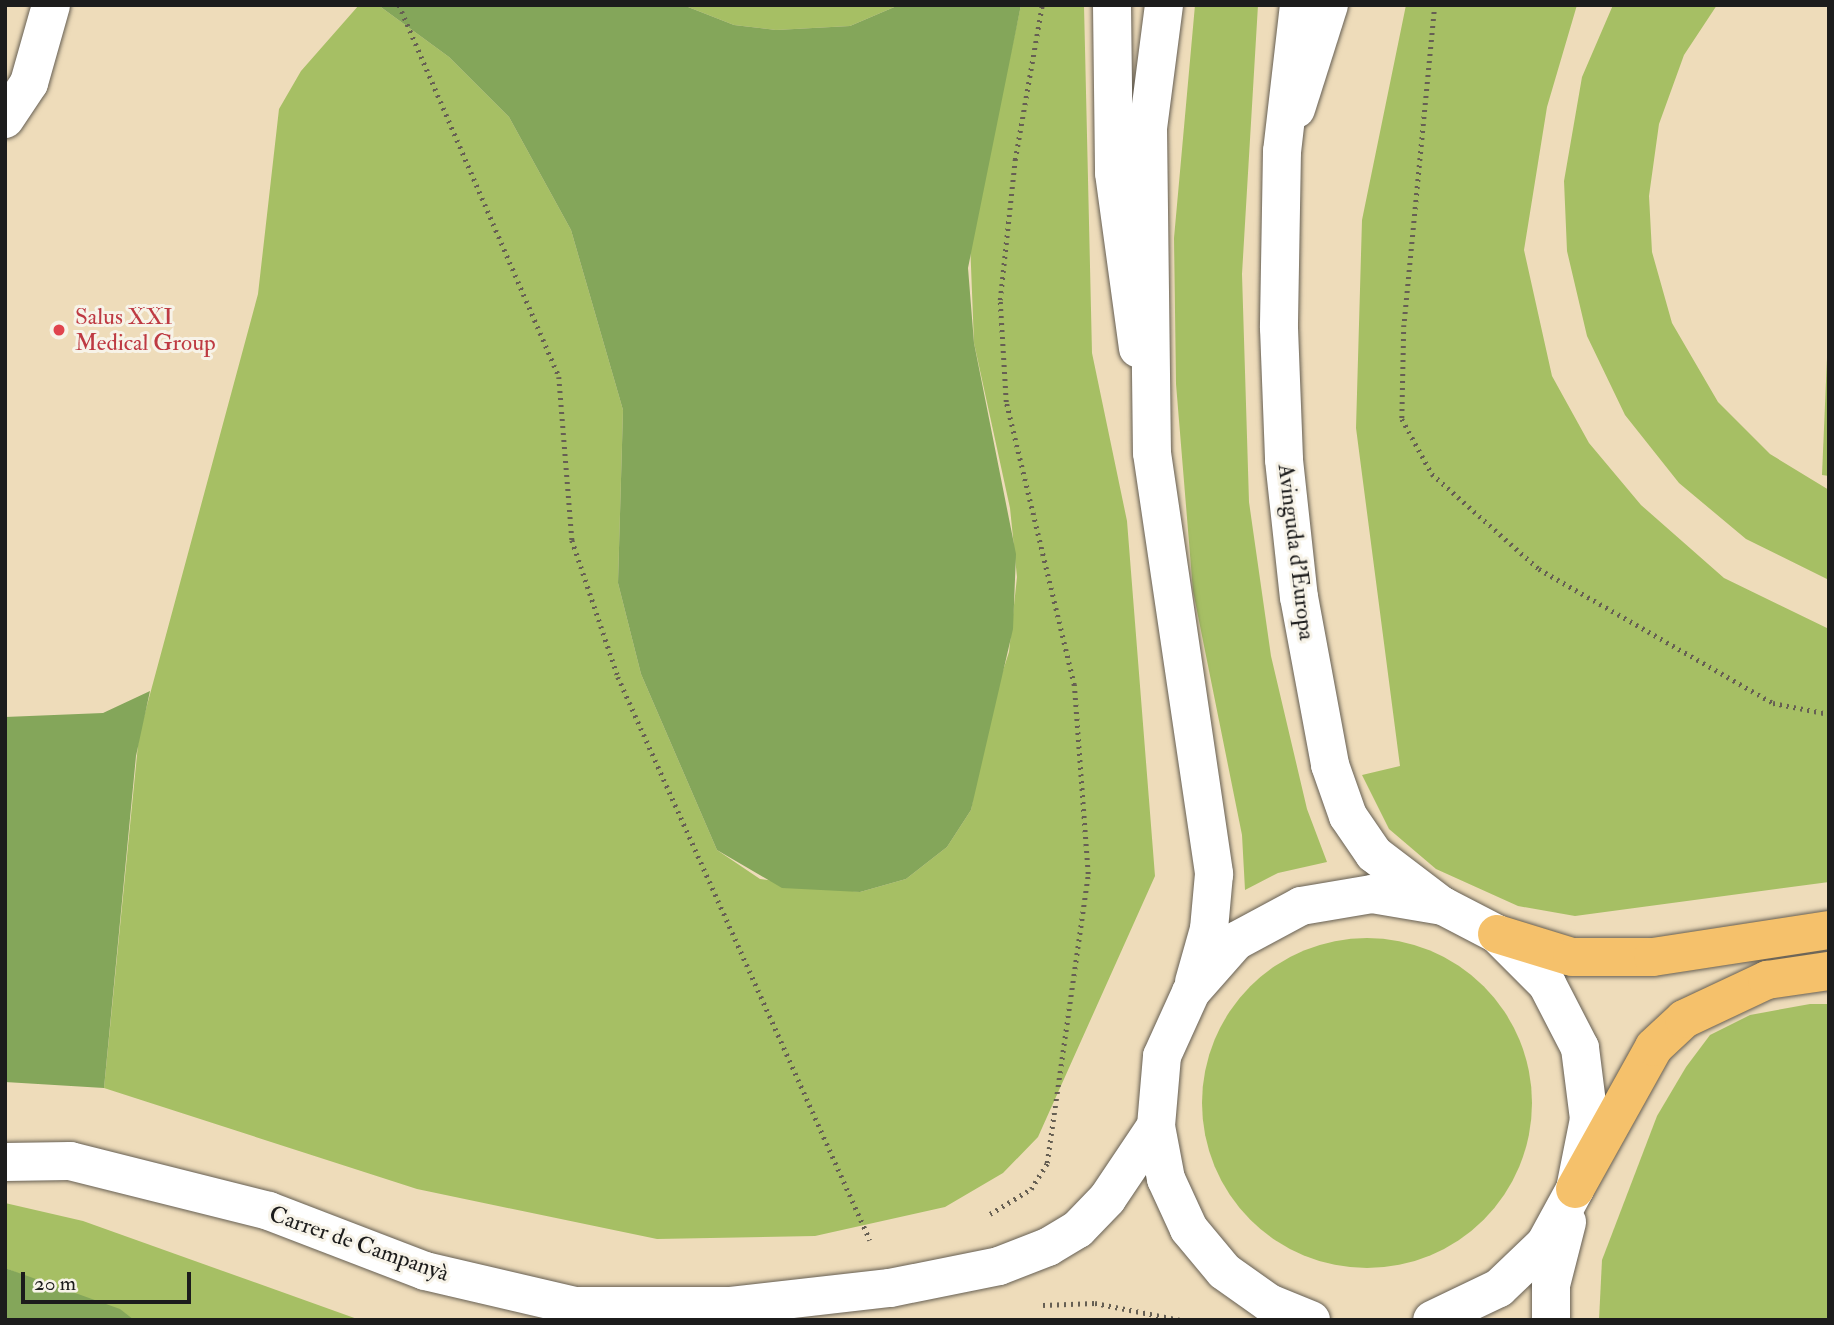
<!DOCTYPE html>
<meta charset="utf-8">
<style>
body{margin:0}
#map{position:relative;width:1834px;height:1325px;overflow:hidden;background:#eedcba;font-family:"IM FELL Double Pica",serif}
div>[style]{position:absolute}
.green>*{inset:0;background:#a6bf64}
.round{border-radius:50%}
.forest>*{inset:0;background:#84a65a}
.path>*{height:4.5px;margin-top:-2.25px;transform-origin:0;background:repeating-linear-gradient(90deg,#665f53 0 2px,transparent 0 7px)}
.roads{filter:drop-shadow(0 0 2px #665f53) drop-shadow(0 0 2px #665f53)}
.minor>*{height:38px;margin:-19px;padding:0 19px;transform-origin:19px;border-radius:19px;background:#fff}
.tertiary>*{height:38px;margin:-19px;padding:0 19px;transform-origin:19px;border-radius:19px;background:#fff}
.trunk>*{height:38px;margin:-19px;padding:0 19px;transform-origin:19px;border-radius:19px;background:#f5c16b}
.dots>*{width:19px;height:19px;translate:-50% -50%;box-sizing:border-box;border:4px solid #f7f3e8;border-radius:50%}
span{translate:-50% -50%;white-space:nowrap;text-align:center;line-height:1.15;-webkit-text-stroke:6px #f7f3e8;paint-order:stroke}
.health-label{font-size:23px;color:#be3a42}
.left{translate:0 -50%;text-align:left}
.street-label{font-size:23px;color:#1c1c1c}
.frame{position:absolute;inset:0;border:7px solid #1c1c1c;pointer-events:none}
.scale{position:absolute;left:21px;top:1272px;width:170px;height:32px;box-sizing:border-box;border:4px solid #1c1c1c;border-top:0;padding-left:9px;font-size:21px;line-height:24px;white-space:nowrap;color:#1c1c1c;-webkit-text-stroke:5px #f7f3e8;paint-order:stroke}
</style>
<div id="map">
<div class="green">
<div style="clip-path:polygon(359px 5px,378px 5px,449px 57px,509px 117px,571px 230px,623px 410px,618px 583px,641px 674px,717px 850px,760px 879px,860px 892px,906px 879px,947px 847px,971px 810px,987px 720px,1009px 652px,1017px 577px,1010px 508px,974px 343px,970px 241px,1021px 5px,1084px 5px,1092px 353px,1127px 521px,1155px 876px,1038px 1137px,1003px 1173px,945px 1207px,815px 1236px,657px 1239px,417px 1189px,104px 1088px,139px 735px,258px 294px,279px 109px,301px 71px)"></div>
<div style="clip-path:polygon(683px 5px,899px 5px,850px 26px,776px 30px,734px 25px)"></div>
<div style="clip-path:polygon(1195px 5px,1258px 5px,1242px 274px,1249px 502px,1271px 656px,1307px 809px,1327px 862px,1278px 873px,1245px 890px,1242px 835px,1193px 591px,1176px 384px,1174px 238px)"></div>
<div style="clip-path:polygon(1406px 5px,1577px 5px,1547px 107px,1524px 250px,1552px 376px,1589px 443px,1641px 505px,1724px 578px,1829px 629px,1829px 882px,1575px 916px,1518px 906px,1436px 869px,1389px 829px,1362px 775px,1400px 766px,1356px 428px,1362px 220px)"></div>
<div style="clip-path:polygon(1613px 5px,1717px 5px,1684px 55px,1659px 124px,1649px 196px,1652px 252px,1672px 323px,1718px 402px,1770px 454px,1829px 490px,1829px 580px,1746px 539px,1679px 483px,1625px 415px,1587px 336px,1567px 251px,1564px 181px,1582px 77px)"></div>
<div style="clip-path:polygon(1829px 311px,1829px 476px,1822px 475px)"></div>
<div class="round" style="left:1202px;top:938px;width:330px;height:330px"></div>
<div style="clip-path:polygon(1810px 1004px,1829px 1004px,1829px 1320px,1599px 1320px,1602px 1260px,1657px 1116px,1686px 1067px,1710px 1035px,1750px 1015px)"></div>
<div style="clip-path:polygon(5px 1203px,83px 1221px,360px 1320px,134px 1320px,5px 1268px)"></div>
</div>
<div class="forest">
<div style="clip-path:polygon(378px 5px,683px 5px,734px 25px,776px 30px,850px 26px,899px 5px,1021px 5px,968px 268px,974px 343px,1016px 554px,1013px 629px,971px 810px,947px 847px,906px 879px,860px 892px,782px 888px,717px 850px,641px 674px,618px 583px,623px 410px,571px 230px,509px 117px,449px 57px)"></div>
<div style="clip-path:polygon(150px 691px,136px 756px,104px 1088px,5px 1082px,5px 717px,103px 713px)"></div>
<div style="clip-path:polygon(5px 1268px,120px 1309px,134px 1320px,5px 1320px)"></div>
</div>
<div class="path">
<div style="left:399px;top:5px;width:405px;rotate:66.7deg"></div>
<div style="left:559px;top:377px;width:164px;rotate:85.4deg"></div>
<div style="left:572px;top:540px;width:145px;rotate:71.4deg"></div>
<div style="left:618px;top:677px;width:617px;rotate:65.89deg"></div>
<div style="left:1435px;top:5px;width:321px;rotate:95.5deg"></div>
<div style="left:1404px;top:325px;width:94px;rotate:91.2deg"></div>
<div style="left:1402px;top:419px;width:63px;rotate:61.4deg"></div>
<div style="left:1432px;top:474px;width:143px;rotate:41.6deg"></div>
<div style="left:1539px;top:569px;width:270px;rotate:29.8deg"></div>
<div style="left:1773px;top:703px;width:57px;rotate:11.1deg"></div>
<div style="left:990px;top:1214px;width:48px;rotate:-31.4deg"></div>
<div style="left:1031px;top:1189px;width:31px;rotate:-58deg"></div>
<div style="left:1047px;top:1163px;width:292px;rotate:-81.9deg"></div>
<div style="left:1088px;top:874px;width:190px;rotate:-94.2deg"></div>
<div style="left:1074px;top:685px;width:291px;rotate:-103.5deg"></div>
<div style="left:1006px;top:402px;width:102px;rotate:-93.4deg"></div>
<div style="left:1000px;top:300px;width:141px;rotate:-83.9deg"></div>
<div style="left:1015px;top:160px;width:157px;rotate:-80.1deg"></div>
<div style="left:1043px;top:1305px;width:52px;rotate:-2.2deg"></div>
<div style="left:1095px;top:1303px;width:87px;rotate:11.3deg"></div>
</div>
<div class="roads">
<div class="minor">
<div style="left:1112px;top:5px;width:168px;rotate:89.3deg"></div>
<div style="left:1114px;top:173px;width:177px;rotate:82.2deg"></div>
<div style="left:1296px;top:109px;width:109px;rotate:-72.4deg"></div>
<div style="left:5px;top:119px;width:43px;rotate:-56.3deg"></div>
<div style="left:29px;top:83px;width:81px;rotate:-74.2deg"></div>
<div style="left:5px;top:1162px;width:65px;rotate:-0.9deg"></div>
<div style="left:70px;top:1161px;width:205px;rotate:14.1deg"></div>
<div style="left:269px;top:1211px;width:167px;rotate:21deg"></div>
<div style="left:425px;top:1271px;width:154px;rotate:13.1deg"></div>
<div style="left:575px;top:1306px;width:156px"></div>
<div style="left:731px;top:1306px;width:160px;rotate:-6.5deg"></div>
<div style="left:890px;top:1288px;width:111px;rotate:-11.4deg"></div>
<div style="left:999px;top:1266px;width:53px;rotate:-21.2deg"></div>
<div style="left:1048px;top:1247px;width:35px;rotate:-31deg"></div>
<div style="left:1078px;top:1229px;width:42px;rotate:-46deg"></div>
<div style="left:1107px;top:1199px;width:88px;rotate:-56.1deg"></div>
</div>
<div class="tertiary">
<div style="left:1164px;top:5px;width:124px;rotate:97.4deg"></div>
<div style="left:1148px;top:128px;width:325px;rotate:89.3deg"></div>
<div style="left:1152px;top:453px;width:426px;rotate:81.6deg"></div>
<div style="left:1214px;top:874px;width:55px;rotate:95.2deg"></div>
<div style="left:1209px;top:929px;width:55px;rotate:105.8deg"></div>
<div style="left:1299px;top:5px;width:147px;rotate:96.6deg"></div>
<div style="left:1282px;top:151px;width:177px;rotate:91deg"></div>
<div style="left:1279px;top:328px;width:132px;rotate:87.8deg"></div>
<div style="left:1284px;top:460px;width:138px;rotate:83.8deg"></div>
<div style="left:1299px;top:597px;width:171px;rotate:79.5deg"></div>
<div style="left:1330px;top:765px;width:54px;rotate:70.6deg"></div>
<div style="left:1348px;top:816px;width:46px;rotate:55.6deg"></div>
<div style="left:1374px;top:854px;width:81px;rotate:37.4deg"></div>
<div style="left:1311px;top:1320px;width:45px;rotate:-158deg"></div>
<div style="left:1269px;top:1303px;width:55px;rotate:-144.6deg"></div>
<div style="left:1224px;top:1271px;width:55px;rotate:-129.8deg"></div>
<div style="left:1189px;top:1229px;width:55px;rotate:-114.7deg"></div>
<div style="left:1166px;top:1179px;width:54px;rotate:-100.7deg"></div>
<div style="left:1156px;top:1126px;width:70px;rotate:-85.1deg"></div>
<div style="left:1162px;top:1056px;width:70px;rotate:-65.6deg"></div>
<div style="left:1191px;top:992px;width:68px;rotate:-48.6deg"></div>
<div style="left:1236px;top:941px;width:74px;rotate:-28.3deg"></div>
<div style="left:1301px;top:906px;width:72px;rotate:-9.6deg"></div>
<div style="left:1372px;top:894px;width:72px;rotate:9.6deg"></div>
<div style="left:1443px;top:906px;width:61px;rotate:27.4deg"></div>
<div style="left:1497px;top:934px;width:71px;rotate:45deg"></div>
<div style="left:1547px;top:984px;width:72px;rotate:62.7deg"></div>
<div style="left:1580px;top:1048px;width:72px;rotate:82.8deg"></div>
<div style="left:1589px;top:1119px;width:71px;rotate:101.3deg"></div>
<div style="left:1575px;top:1189px;width:63px;rotate:118.6deg"></div>
<div style="left:1545px;top:1244px;width:64px;rotate:136.3deg"></div>
<div style="left:1499px;top:1288px;width:74px;rotate:154.5deg"></div>
<div style="left:1551px;top:1320px;width:35px;rotate:-90deg"></div>
<div style="left:1551px;top:1285px;width:65px;rotate:-75.7deg"></div>
</div>
<div class="trunk">
<div style="left:1497px;top:934px;width:78px;rotate:17deg"></div>
<div style="left:1572px;top:957px;width:81px"></div>
<div style="left:1653px;top:957px;width:178px;rotate:-8.7deg"></div>
<div style="left:1575px;top:1189px;width:162px;rotate:-60.9deg"></div>
<div style="left:1654px;top:1047px;width:41px;rotate:-43deg"></div>
<div style="left:1684px;top:1019px;width:92px;rotate:-25.2deg"></div>
<div style="left:1767px;top:980px;width:63px;rotate:-8.3deg"></div>
</div>
</div>
<div class="dots">
<div style="left:59px;top:330px;background:#e0444e"></div>
</div>
<div class="health-label">
<span class="left" style="left:75px;top:330px">Salus XXI<br>Medical Group</span>
</div>
<div class="street-label">
<span style="left:1296px;top:552px;rotate:83deg">Avinguda d'Europa</span>
<span style="left:359px;top:1244px;rotate:19deg">Carrer de Campanyà</span>
</div>
<div class="frame"></div>
<div class="scale">20 m</div>
</div>
